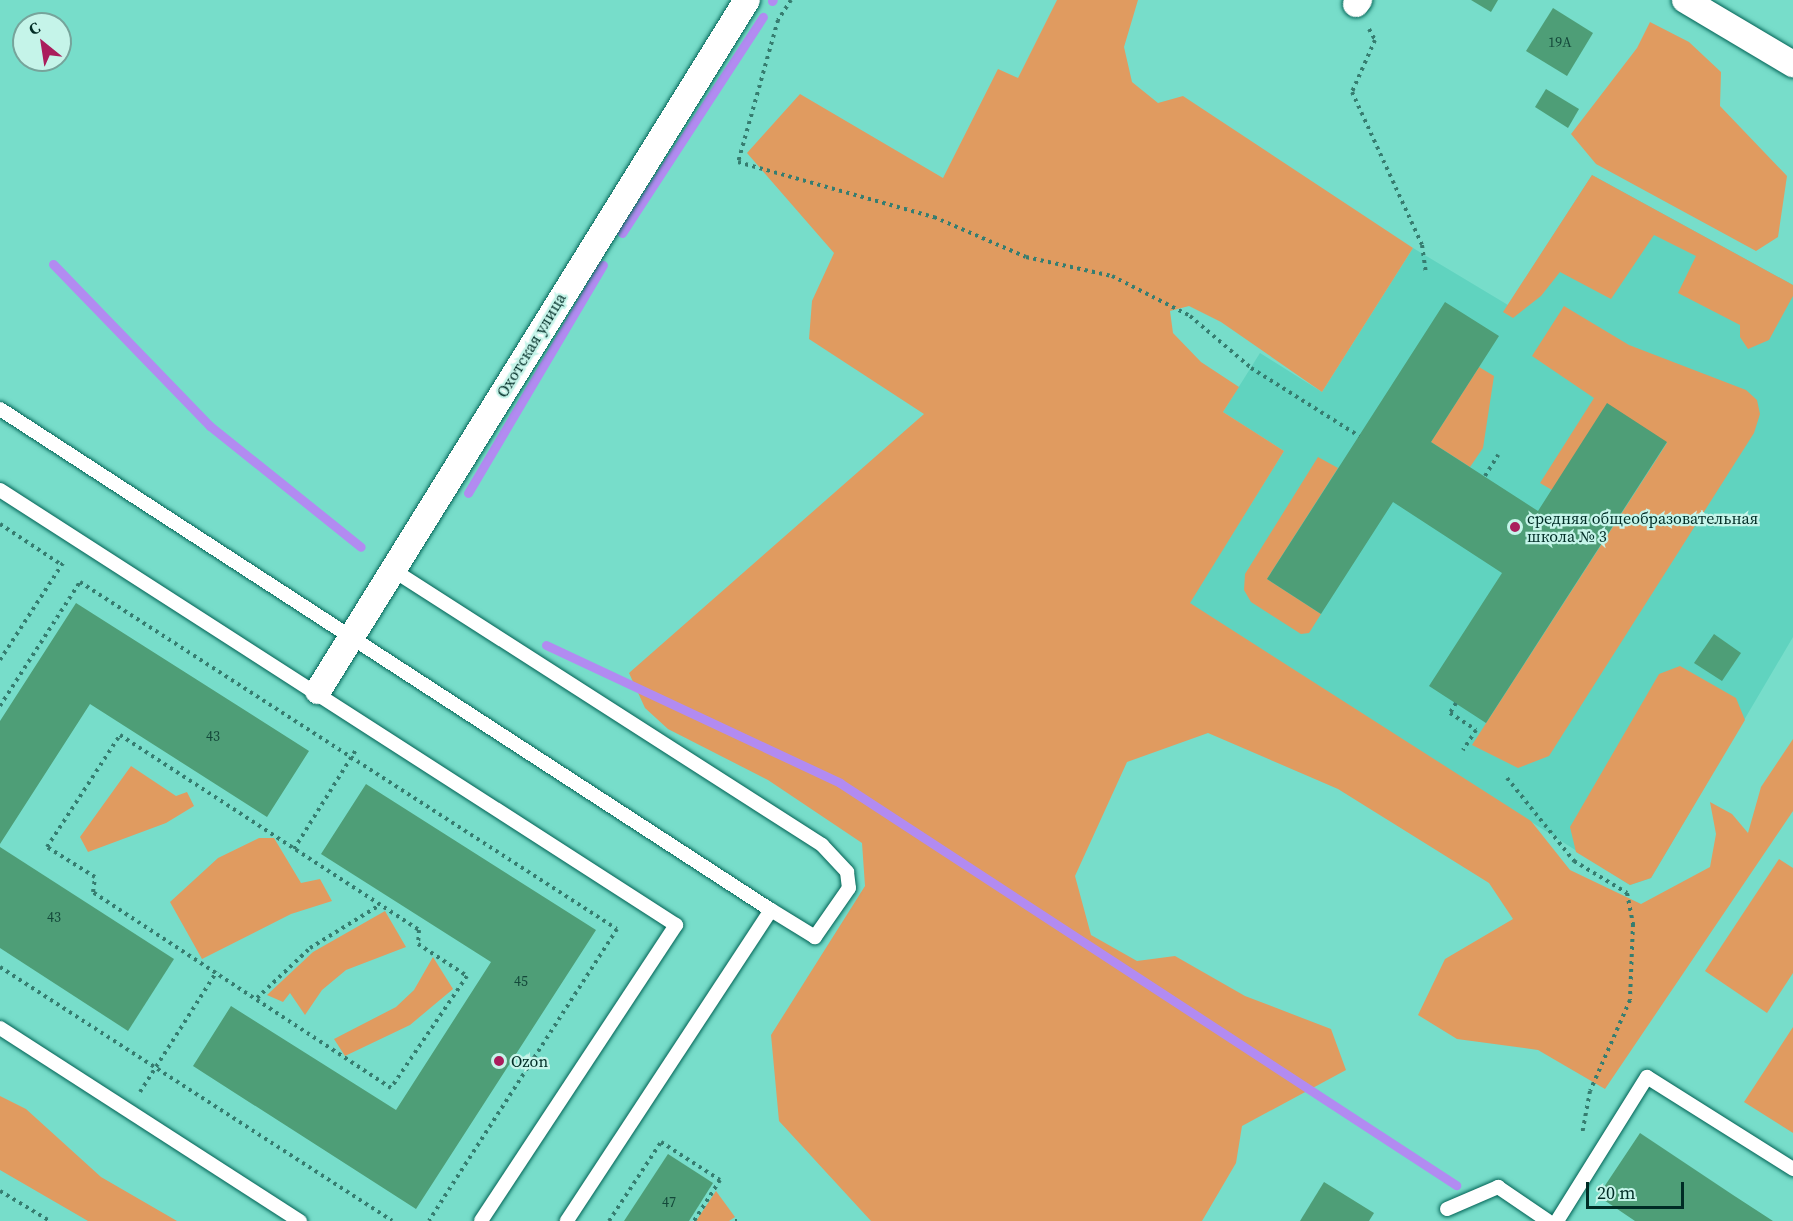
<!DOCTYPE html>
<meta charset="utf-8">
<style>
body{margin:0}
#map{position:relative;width:1793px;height:1221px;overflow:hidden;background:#77ddca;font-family:"Source Serif 4",serif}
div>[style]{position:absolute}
.built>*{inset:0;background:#60d3bf}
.green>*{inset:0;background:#e09b60}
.stream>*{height:9px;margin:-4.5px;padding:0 4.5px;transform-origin:4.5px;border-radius:4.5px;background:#b28bf1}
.building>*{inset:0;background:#4e9e77}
.path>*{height:4px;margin-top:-2px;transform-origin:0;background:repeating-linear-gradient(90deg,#367d70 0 3px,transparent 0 7.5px)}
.roads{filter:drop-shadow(0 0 2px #016255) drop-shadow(0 0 2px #016255)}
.lane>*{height:14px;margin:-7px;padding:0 7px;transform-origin:7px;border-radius:7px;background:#fff}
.street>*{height:26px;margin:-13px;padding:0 13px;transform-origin:13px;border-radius:13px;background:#fff}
.dots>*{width:16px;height:16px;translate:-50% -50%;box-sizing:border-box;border:3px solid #c5f4e9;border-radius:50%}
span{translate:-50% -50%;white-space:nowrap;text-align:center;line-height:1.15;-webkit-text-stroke:4.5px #c5f4e9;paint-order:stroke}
.number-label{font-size:14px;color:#14483a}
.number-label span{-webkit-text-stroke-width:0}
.street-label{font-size:16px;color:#002c25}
.poi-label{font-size:16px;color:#002c25}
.left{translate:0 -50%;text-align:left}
.north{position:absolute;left:12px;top:12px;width:60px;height:60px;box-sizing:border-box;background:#c5f4e9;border:2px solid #76a49b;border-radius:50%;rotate:330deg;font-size:16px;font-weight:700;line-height:24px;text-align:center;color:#002c25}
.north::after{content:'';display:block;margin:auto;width:21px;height:27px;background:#aa1d5c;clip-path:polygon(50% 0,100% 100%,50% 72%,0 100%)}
.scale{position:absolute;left:1586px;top:1182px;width:98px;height:27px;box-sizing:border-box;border:3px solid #002c25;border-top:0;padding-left:8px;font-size:18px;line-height:21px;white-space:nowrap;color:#002c25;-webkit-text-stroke:4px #c5f4e9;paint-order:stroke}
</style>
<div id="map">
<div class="built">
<div style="clip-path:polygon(1592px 175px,1793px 285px,1793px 637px,1651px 878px,1630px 885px,1189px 603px,1284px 451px,1223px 412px,1260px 353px,1322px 392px,1413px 248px,1508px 305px)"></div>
</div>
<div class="green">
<div style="clip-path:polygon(1057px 0,1138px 0,1124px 47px,1132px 82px,1158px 103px,1183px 96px,1413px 248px,1322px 392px,1221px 322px,1189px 306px,1170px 311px,1173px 333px,1201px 362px,1239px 387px,1223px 412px,1284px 451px,1190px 603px,1531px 821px,1570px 870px,1641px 904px,1710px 867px,1716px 834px,1710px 802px,1732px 814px,1748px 833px,1761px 787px,1793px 739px,1793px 811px,1605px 1089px,1538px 1050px,1457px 1039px,1418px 1015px,1445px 959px,1513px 919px,1489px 883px,1338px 789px,1208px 733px,1127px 762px,1075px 876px,1091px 935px,1137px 961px,1175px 956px,1245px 996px,1331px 1029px,1346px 1070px,1242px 1126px,1236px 1163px,1202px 1221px,871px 1221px,779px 1121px,771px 1035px,865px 886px,862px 843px,768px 780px,668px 729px,645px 708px,629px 673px,924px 414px,809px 339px,812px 301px,834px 253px,747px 153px,800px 94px,943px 178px,998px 69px,1018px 78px)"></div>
<div style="clip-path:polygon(1650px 22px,1689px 42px,1721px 72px,1720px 106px,1787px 176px,1778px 237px,1756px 251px,1596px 164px,1571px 134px,1637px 48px)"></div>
<div style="clip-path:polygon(1592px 175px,1793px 285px,1793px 296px,1769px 340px,1748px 349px,1740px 337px,1740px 325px,1678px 293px,1696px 256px,1654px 235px,1611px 299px,1560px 272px,1541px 296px,1513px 318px,1503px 312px)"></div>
<div style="clip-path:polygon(1564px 306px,1629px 345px,1746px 390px,1757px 400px,1760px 414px,1754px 433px,1549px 756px,1518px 768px,1472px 745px,1667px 443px,1607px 404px,1552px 490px,1540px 483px,1594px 398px,1532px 356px)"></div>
<div style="clip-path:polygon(1479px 367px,1494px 376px,1483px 448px,1470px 467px,1431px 442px)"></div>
<div style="clip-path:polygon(1318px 457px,1338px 468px,1267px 579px,1321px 614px,1309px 633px,1301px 634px,1251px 602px,1244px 590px,1245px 574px)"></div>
<div style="clip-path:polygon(1680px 666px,1736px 698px,1745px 720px,1651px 878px,1630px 885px,1576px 852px,1570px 827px,1659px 674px)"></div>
<div style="clip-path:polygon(131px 766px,176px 796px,187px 792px,194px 806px,166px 823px,88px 852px,80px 837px)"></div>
<div style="clip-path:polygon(259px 838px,274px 838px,301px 883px,320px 879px,332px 901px,291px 914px,202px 959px,170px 902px,218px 858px)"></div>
<div style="clip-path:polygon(1779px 859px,1793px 868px,1793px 973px,1767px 1013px,1705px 971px)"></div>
<div style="clip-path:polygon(385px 911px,406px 947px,346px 970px,322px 990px,305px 1015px,290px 993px,283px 1002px,267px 995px,313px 952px)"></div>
<div style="clip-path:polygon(433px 957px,453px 989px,410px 1025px,345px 1056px,334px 1039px,396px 1007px,414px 990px)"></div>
<div style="clip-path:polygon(1793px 1027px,1793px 1133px,1744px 1102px)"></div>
<div style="clip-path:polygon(0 1096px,26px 1109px,101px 1177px,177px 1221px,88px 1221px,0 1170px)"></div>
<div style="clip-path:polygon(716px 1191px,735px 1217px,729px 1221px,696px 1221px)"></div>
</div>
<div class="stream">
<div style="left:772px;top:1px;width:1px;rotate:-45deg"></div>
<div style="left:622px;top:233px;width:258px;rotate:-56.9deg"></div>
<div style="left:53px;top:264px;width:226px;rotate:45.9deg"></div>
<div style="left:210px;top:426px;width:193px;rotate:38.7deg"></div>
<div style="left:468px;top:493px;width:265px;rotate:-59.4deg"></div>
<div style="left:546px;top:645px;width:325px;rotate:25.1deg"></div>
<div style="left:840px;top:783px;width:736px;rotate:33.13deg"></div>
</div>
<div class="building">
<div style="clip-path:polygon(1471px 0,1498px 0,1491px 12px)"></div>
<div style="clip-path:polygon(1553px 8px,1593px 33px,1567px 76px,1526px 51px)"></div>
<div style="clip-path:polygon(1546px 89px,1579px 109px,1568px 128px,1535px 107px)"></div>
<div style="clip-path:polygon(1445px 302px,1499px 336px,1431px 442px,1538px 511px,1607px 403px,1667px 442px,1486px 723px,1429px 686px,1502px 573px,1393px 502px,1321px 614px,1267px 579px)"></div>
<div style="clip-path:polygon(76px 603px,309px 751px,267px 817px,90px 704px,0 844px,0 721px)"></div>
<div style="clip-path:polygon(1714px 634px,1741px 653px,1722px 681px,1694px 663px)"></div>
<div style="clip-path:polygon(366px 784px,596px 930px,416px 1209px,193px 1066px,231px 1006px,396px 1110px,491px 962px,321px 854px)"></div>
<div style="clip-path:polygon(0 847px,174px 959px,128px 1031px,0 948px)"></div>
<div style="clip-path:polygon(1640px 1133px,1733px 1195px,1773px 1221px,1635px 1221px,1598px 1196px)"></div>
<div style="clip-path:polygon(668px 1154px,713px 1183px,689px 1221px,624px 1221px)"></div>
<div style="clip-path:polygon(1324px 1182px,1374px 1213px,1369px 1221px,1300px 1221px)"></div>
</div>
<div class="path">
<div style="left:791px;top:0;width:24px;rotate:123deg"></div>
<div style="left:778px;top:20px;width:148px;rotate:105.7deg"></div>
<div style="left:738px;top:162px;width:204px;rotate:15.7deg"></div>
<div style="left:934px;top:217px;width:100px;rotate:23.5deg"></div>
<div style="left:1026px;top:257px;width:88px;rotate:12.5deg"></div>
<div style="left:1112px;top:276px;width:88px;rotate:27.1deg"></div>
<div style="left:1190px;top:316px;width:80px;rotate:40.4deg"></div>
<div style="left:1251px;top:368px;width:128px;rotate:32.2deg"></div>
<div style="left:1369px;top:29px;width:13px;rotate:61deg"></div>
<div style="left:1375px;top:40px;width:57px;rotate:113.9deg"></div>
<div style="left:1352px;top:92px;width:168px;rotate:65.4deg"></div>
<div style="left:1422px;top:245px;width:28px;rotate:82deg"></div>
<div style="left:1485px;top:476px;width:25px;rotate:-58deg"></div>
<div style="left:0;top:524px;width:74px;rotate:33.5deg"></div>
<div style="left:0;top:660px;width:119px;rotate:-57deg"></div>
<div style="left:1456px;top:703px;width:12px;rotate:121deg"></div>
<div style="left:1450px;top:713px;width:31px;rotate:33deg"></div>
<div style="left:1476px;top:730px;width:24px;rotate:123deg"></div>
<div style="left:0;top:706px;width:148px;rotate:-57.2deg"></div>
<div style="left:80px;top:582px;width:639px;rotate:32.87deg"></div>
<div style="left:617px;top:929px;width:347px;rotate:122.8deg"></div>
<div style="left:120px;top:735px;width:357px;rotate:33.1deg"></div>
<div style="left:419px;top:930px;width:14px;rotate:94deg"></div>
<div style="left:418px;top:944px;width:59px;rotate:33.1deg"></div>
<div style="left:467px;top:976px;width:135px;rotate:124.2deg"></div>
<div style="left:391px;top:1088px;width:357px;rotate:-146.7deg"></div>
<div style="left:93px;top:892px;width:15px;rotate:-82deg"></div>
<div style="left:95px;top:877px;width:57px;rotate:-148deg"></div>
<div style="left:47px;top:847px;width:134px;rotate:-56.9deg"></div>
<div style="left:1507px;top:778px;width:107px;rotate:51.1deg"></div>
<div style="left:1574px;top:861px;width:62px;rotate:31.1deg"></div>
<div style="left:1627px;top:893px;width:32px;rotate:79deg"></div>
<div style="left:1633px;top:924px;width:76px;rotate:92.3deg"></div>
<div style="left:1630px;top:1000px;width:99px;rotate:113.7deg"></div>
<div style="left:1590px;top:1091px;width:44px;rotate:100.5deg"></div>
<div style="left:294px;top:849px;width:119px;rotate:-58deg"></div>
<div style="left:0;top:967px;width:467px;rotate:32.9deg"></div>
<div style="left:257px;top:998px;width:73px;rotate:-43.3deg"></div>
<div style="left:310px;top:948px;width:82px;rotate:-31.6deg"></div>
<div style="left:140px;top:1092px;width:143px;rotate:-57.5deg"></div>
<div style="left:0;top:1191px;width:58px;rotate:31deg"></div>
<div style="left:609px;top:1221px;width:95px;rotate:-56.6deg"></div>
<div style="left:661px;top:1142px;width:70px;rotate:32.8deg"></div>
<div style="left:720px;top:1180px;width:49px;rotate:122.4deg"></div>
<div style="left:735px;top:1221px;width:2px"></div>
</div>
<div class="roads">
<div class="lane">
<div style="left:0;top:409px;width:919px;rotate:33.02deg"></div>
<div style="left:771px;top:910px;width:372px;rotate:123.3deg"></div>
<div style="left:0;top:490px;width:804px;rotate:32.76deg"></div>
<div style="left:676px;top:925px;width:354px;rotate:123.4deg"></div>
<div style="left:393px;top:570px;width:510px;rotate:32.66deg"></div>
<div style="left:822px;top:845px;width:37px;rotate:47deg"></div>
<div style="left:847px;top:872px;width:16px;rotate:83deg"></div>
<div style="left:849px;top:888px;width:60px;rotate:124.8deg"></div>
<div style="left:815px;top:937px;width:52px;rotate:-148.5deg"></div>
<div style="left:0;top:1028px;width:357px;rotate:32.8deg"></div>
<div style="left:1447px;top:1209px;width:56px;rotate:-23.3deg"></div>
<div style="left:1498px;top:1187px;width:60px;rotate:34.2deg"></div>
<div style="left:1557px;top:1221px;width:170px;rotate:-58deg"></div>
<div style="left:1647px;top:1077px;width:173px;rotate:32.2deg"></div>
</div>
<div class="street">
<div style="left:1685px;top:0;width:126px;rotate:30.7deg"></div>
<div style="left:1356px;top:4px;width:5px;rotate:-53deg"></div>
<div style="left:318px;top:691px;width:813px;rotate:-58.17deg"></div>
</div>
</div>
<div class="dots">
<div style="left:1515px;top:527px;background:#aa1d5c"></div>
<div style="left:499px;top:1061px;background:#aa1d5c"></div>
</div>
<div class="number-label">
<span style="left:1560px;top:42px">19А</span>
<span style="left:213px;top:736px">43</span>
<span style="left:54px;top:917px">43</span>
<span style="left:521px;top:981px">45</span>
<span style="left:669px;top:1202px">47</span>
</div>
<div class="street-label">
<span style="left:531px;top:345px;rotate:-59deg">Охотская улица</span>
</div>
<div class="poi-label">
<span class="left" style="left:1527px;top:527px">средняя общеобразовательная<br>школа № 3</span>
<span class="left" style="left:511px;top:1061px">Ozon</span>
</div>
<div class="north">С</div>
<div class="scale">20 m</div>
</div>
